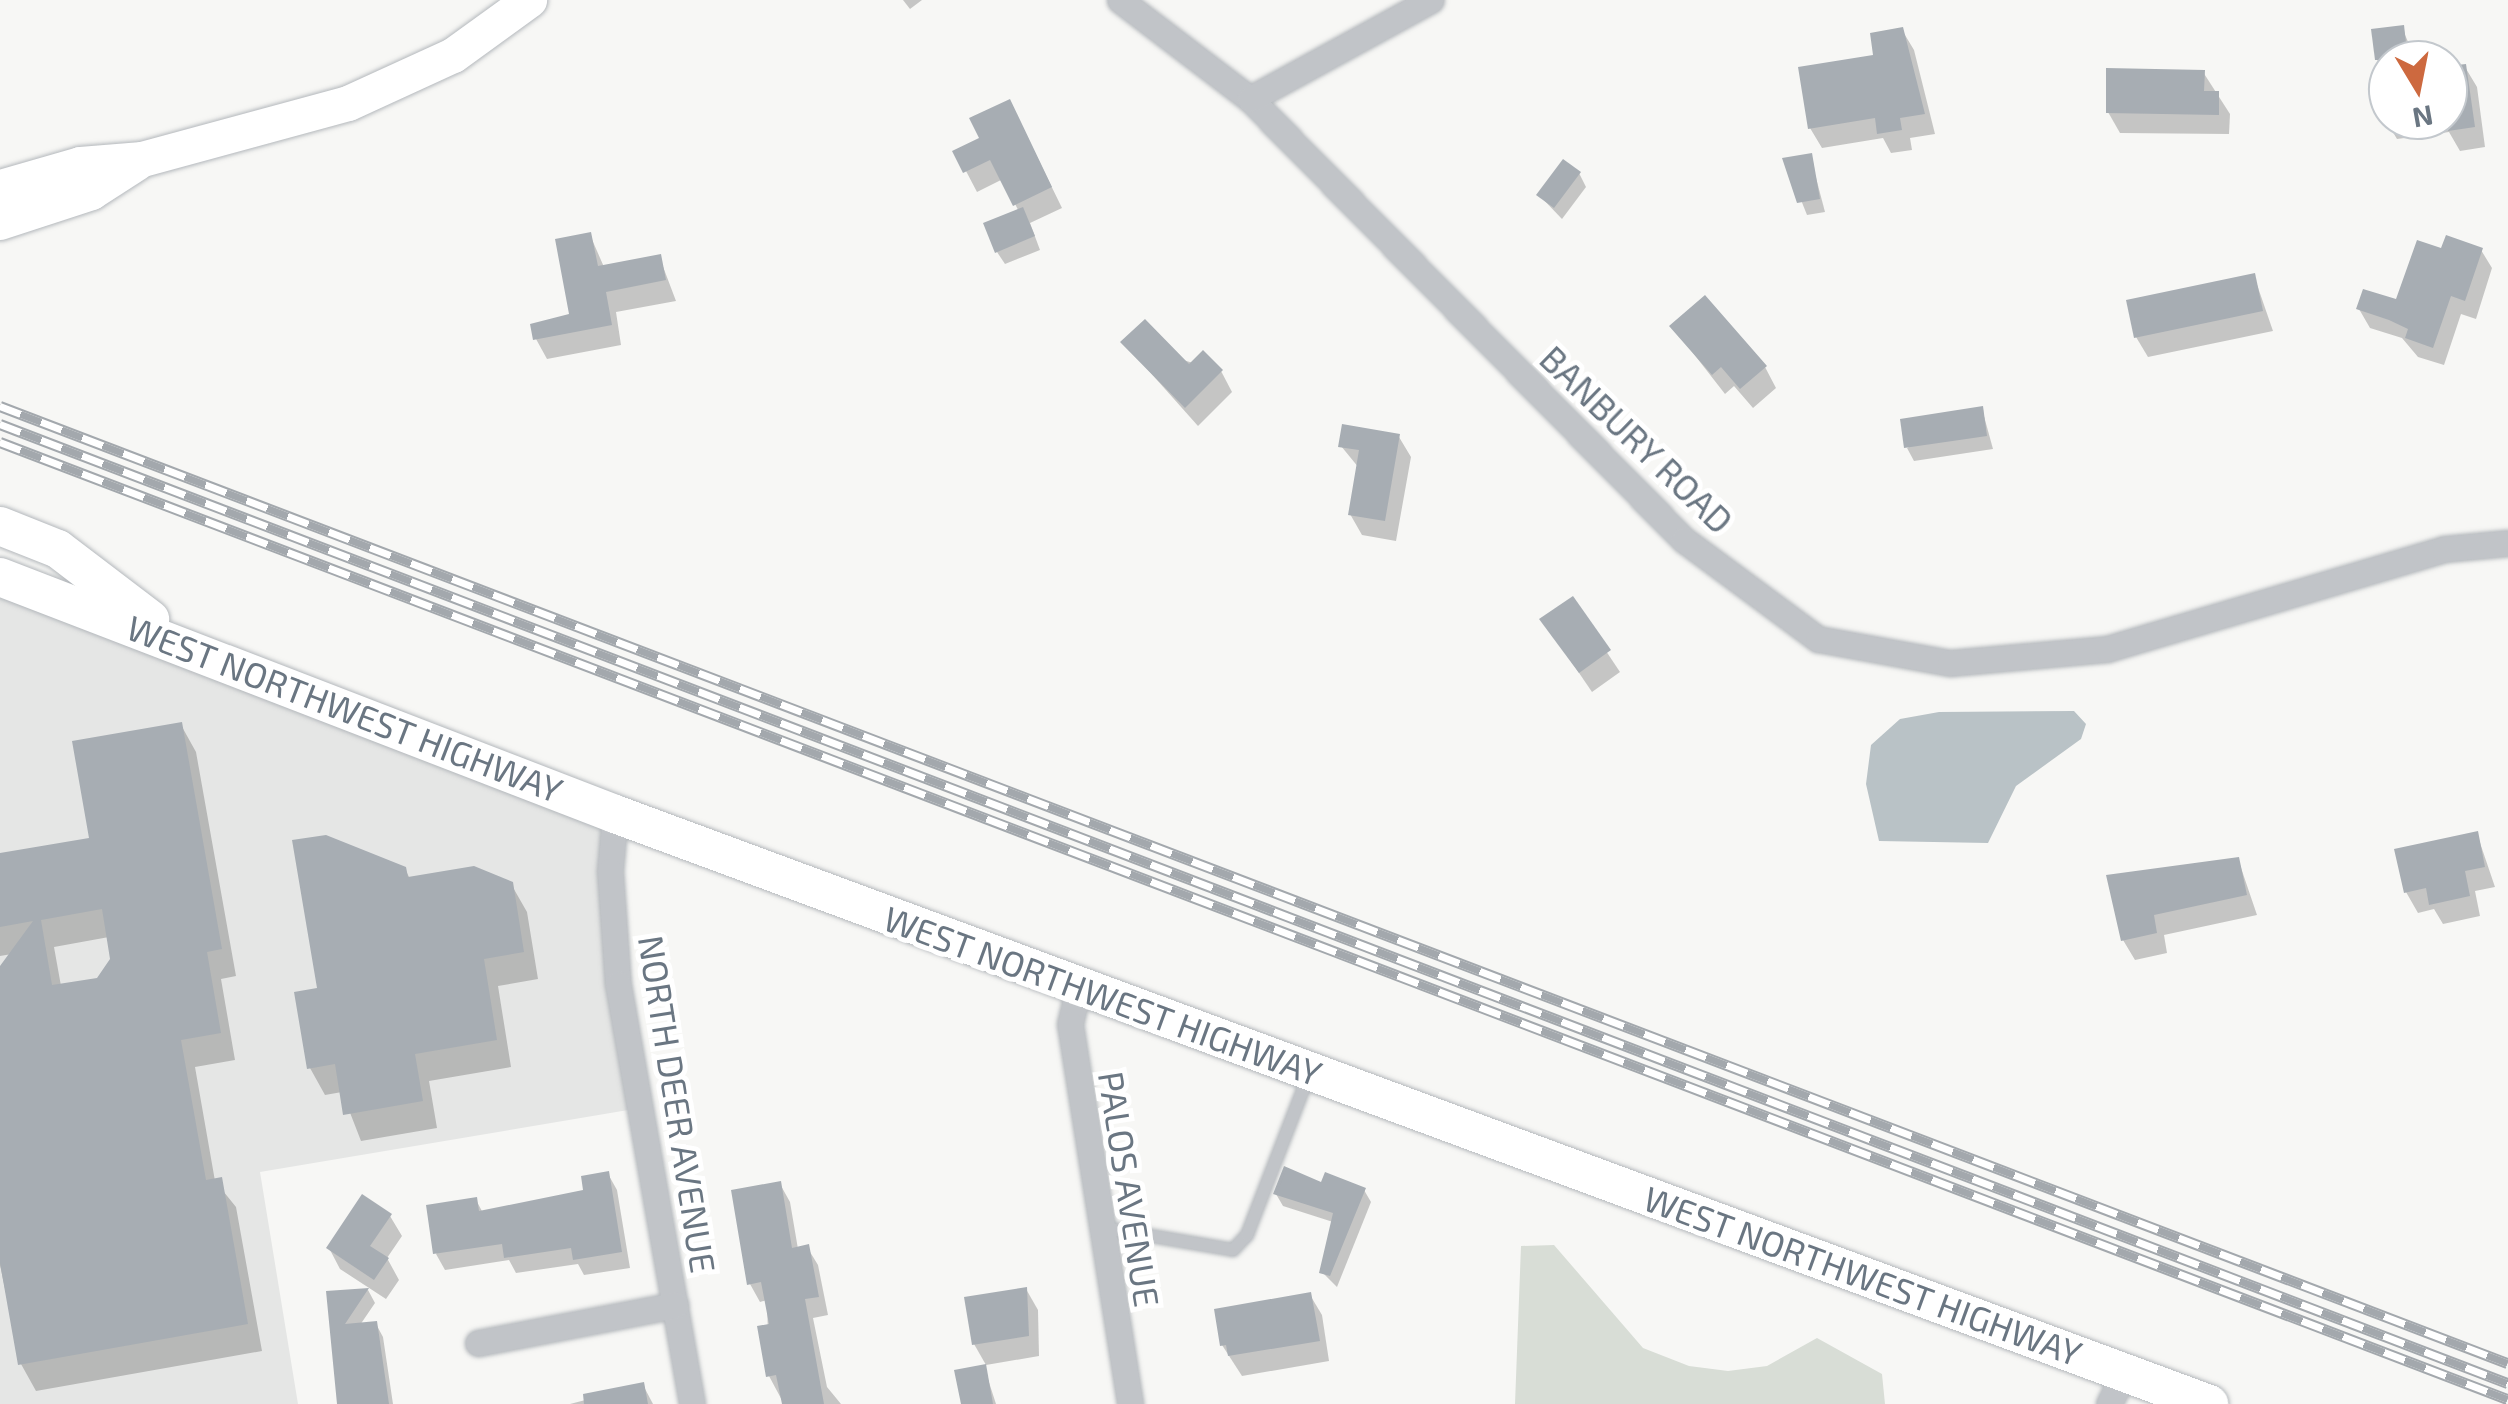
<!DOCTYPE html>
<style>
body{margin:0}
#map{position:relative;width:2508px;height:1404px;overflow:hidden;background:#f7f7f5;font-family:"Exo 2",sans-serif}
div>[style]{position:absolute}
.built>*{inset:0;background:#e5e6e5}
.green>*{inset:0;background:#d8ddd6}
.water>*{inset:0;background:#b9c2c6}
.shadow>*{inset:0;background:#0003}
.building>*{inset:0;background:#a7adb3}
.roads{filter:drop-shadow(0 0 2px #b4b8bc) drop-shadow(0 0 2px #b4b8bc)}
.lane>*{height:12px;margin:-6px;padding:0 6px;transform-origin:6px;border-radius:6px;background:#c1c4c8}
.street>*{height:25px;margin:-12.5px;padding:0 12.5px;transform-origin:12.5px;border-radius:12.5px;background:#c1c4c8}
.secondary>*{height:35px;margin:-17.5px;padding:0 17.5px;transform-origin:17.5px;border-radius:17.5px;background:#fff}
.primary>*{height:38px;margin:-19px;padding:0 19px;transform-origin:19px;border-radius:19px;background:#fff}
.rail>*{height:11px;margin-top:-5.5px;transform-origin:0;background:repeating-linear-gradient(90deg,#fff 0 22px,#a3a8ad 0 44px);box-sizing:border-box;border-block:2px solid #a3a8ad}
span{translate:-50% -50%;white-space:nowrap;text-align:center;line-height:1.15;-webkit-text-stroke:10px #fff;paint-order:stroke}
.street-label{font-size:35px;color:#6a7682}
.north{position:absolute;left:2368px;top:40px;width:100px;height:100px;box-sizing:border-box;background:#fff;border:2px solid #c3c8cd;border-radius:50%;rotate:170deg;font-size:28px;font-weight:700;line-height:40px;text-align:center;color:#6a7682}
.north::after{content:'';display:block;margin:auto;width:35px;height:45px;background:#cd693f;clip-path:polygon(50% 0,100% 100%,50% 72%,0 100%)}
</style>
<div id="map">
<div class="built">
<div style="clip-path:polygon(0 577px,615px 814px,640px 1108px,260px 1172px,298px 1404px,0 1404px)"></div>
</div>
<div class="green">
<div style="clip-path:polygon(1554px 1245px,1643px 1348px,1689px 1366px,1728px 1371px,1767px 1366px,1817px 1338px,1882px 1374px,1885px 1404px,1515px 1404px,1521px 1246px)"></div>
</div>
<div class="water">
<div style="clip-path:polygon(2074px 711px,2086px 724px,2081px 739px,2016px 786px,1988px 843px,1879px 841px,1866px 784px,1871px 745px,1900px 719px,1939px 712px)"></div>
</div>
<div class="shadow">
<div style="clip-path:polygon(903px 0,922px 0,910px 9px)"></div>
<div style="clip-path:polygon(2402px 28px,2416px 60px,2388px 60px,2388px 120px,2448px 120px,2448px 69px,2465px 67px,2477px 87px,2485px 147px,2460px 151px,2449px 132px,2397px 139px,2385px 119px,2374px 32px)"></div>
<div style="clip-path:polygon(1902px 30px,1914px 50px,1935px 134px,1910px 138px,1912px 150px,1891px 153px,1883px 138px,1822px 148px,1810px 128px)"></div>
<div style="clip-path:polygon(2203px 72px,2230px 114px,2229px 134px,2120px 133px,2108px 112px)"></div>
<div style="clip-path:polygon(1020px 122px,1062px 208px,1030px 223px,1040px 250px,1005px 264px,997px 252px,1019px 212px,1003px 179px,977px 192px,956px 152px)"></div>
<div style="clip-path:polygon(1810px 155px,1825px 212px,1807px 215px,1785px 160px)"></div>
<div style="clip-path:polygon(1579px 173px,1586px 187px,1562px 219px,1539px 195px)"></div>
<div style="clip-path:polygon(590px 235px,604px 267px,659px 256px,676px 301px,616px 312px,621px 345px,547px 359px,536px 339px,572px 316px)"></div>
<div style="clip-path:polygon(2481px 250px,2492px 268px,2476px 319px,2461px 314px,2444px 365px,2418px 357px,2402px 338px,2370px 328px,2359px 309px,2397px 302px,2443px 251px)"></div>
<div style="clip-path:polygon(2254px 276px,2273px 331px,2148px 357px,2136px 337px)"></div>
<div style="clip-path:polygon(1672px 326px,1765px 367px,1776px 388px,1753px 408px,1734px 386px,1725px 394px)"></div>
<div style="clip-path:polygon(1124px 343px,1221px 371px,1232px 392px,1198px 426px)"></div>
<div style="clip-path:polygon(1982px 409px,1993px 449px,1914px 461px,1907px 448px)"></div>
<div style="clip-path:polygon(1399px 437px,1411px 457px,1396px 541px,1362px 535px,1350px 514px,1359px 468px,1341px 446px)"></div>
<div style="clip-path:polygon(1572px 600px,1620px 672px,1592px 692px,1543px 620px)"></div>
<div style="clip-path:polygon(evenodd,181px 725px,196px 752px,236px 976px,221px 979px,235px 1060px,195px 1067px,215px 1181px,236px 1207px,262px 1351px,36px 1391px,21px 1364px,0 1265px,0 970px,12px 954px,0 956px,0 856px,92px 840px,181px 725px,109px 937px,113px 960px,98px 980px,61px 986px,54px 947px,109px 937px)"></div>
<div style="clip-path:polygon(2477px 834px,2495px 887px,2475px 891px,2480px 916px,2443px 924px,2434px 909px,2418px 913px,2406px 892px)"></div>
<div style="clip-path:polygon(2238px 859px,2257px 915px,2164px 935px,2167px 953px,2135px 960px,2123px 940px,2109px 877px)"></div>
<div style="clip-path:polygon(405px 869px,410px 879px,511px 884px,527px 912px,538px 979px,498px 986px,511px 1067px,429px 1081px,437px 1128px,361px 1141px,342px 1092px,325px 1095px,310px 1068px,320px 990px)"></div>
<div style="clip-path:polygon(608px 1174px,617px 1190px,630px 1268px,584px 1275px,578px 1264px,516px 1273px,509px 1260px,445px 1270px,436px 1254px,476px 1200px,483px 1213px,586px 1192px)"></div>
<div style="clip-path:polygon(780px 1184px,790px 1202px,798px 1249px,807px 1247px,818px 1265px,828px 1315px,813px 1318px,827px 1387px,841px 1404px,784px 1404px,769px 1376px,767px 1300px,760px 1302px,750px 1284px)"></div>
<div style="clip-path:polygon(1322px 1185px,1364px 1190px,1371px 1202px,1337px 1287px,1322px 1272px,1333px 1222px,1283px 1206px,1276px 1194px)"></div>
<div style="clip-path:polygon(390px 1216px,402px 1236px,387px 1258px,399px 1280px,386px 1299px,340px 1269px,329px 1248px)"></div>
<div style="clip-path:polygon(1026px 1289px,1038px 1310px,1039px 1356px,986px 1365px,974px 1344px)"></div>
<div style="clip-path:polygon(368px 1290px,375px 1303px,360px 1325px,376px 1324px,383px 1337px,393px 1404px,341px 1404px,328px 1293px)"></div>
<div style="clip-path:polygon(1310px 1295px,1322px 1315px,1329px 1361px,1242px 1376px,1222px 1345px)"></div>
<div style="clip-path:polygon(984px 1367px,996px 1404px,963px 1404px)"></div>
<div style="clip-path:polygon(643px 1385px,653px 1404px,570px 1404px)"></div>
</div>
<div class="building">
<div style="clip-path:polygon(2404px 25px,2408px 60px,2375px 60px,2371px 29px)"></div>
<div style="clip-path:polygon(1903px 27px,1925px 114px,1900px 118px,1902px 130px,1877px 134px,1875px 118px,1808px 129px,1798px 67px,1873px 55px,1870px 33px)"></div>
<div style="clip-path:polygon(2466px 64px,2475px 127px,2448px 131px,2448px 66px)"></div>
<div style="clip-path:polygon(2106px 68px,2205px 70px,2204px 91px,2219px 91px,2219px 115px,2106px 113px)"></div>
<div style="clip-path:polygon(1010px 99px,1052px 187px,1013px 206px,990px 160px,963px 173px,952px 151px,979px 138px,969px 118px)"></div>
<div style="clip-path:polygon(1812px 153px,1820px 199px,1797px 203px,1782px 158px)"></div>
<div style="clip-path:polygon(1563px 159px,1581px 172px,1554px 208px,1536px 195px)"></div>
<div style="clip-path:polygon(1023px 207px,1035px 236px,995px 253px,983px 223px)"></div>
<div style="clip-path:polygon(591px 232px,598px 266px,661px 254px,666px 280px,606px 292px,612px 325px,533px 340px,530px 324px,569px 314px,555px 239px)"></div>
<div style="clip-path:polygon(2446px 235px,2483px 248px,2465px 301px,2451px 296px,2433px 348px,2405px 338px,2408px 329px,2389px 320px,2356px 309px,2363px 289px,2396px 299px,2417px 240px,2441px 248px)"></div>
<div style="clip-path:polygon(2255px 273px,2263px 311px,2134px 338px,2126px 300px)"></div>
<div style="clip-path:polygon(1705px 295px,1767px 366px,1740px 389px,1721px 367px,1712px 375px,1669px 326px)"></div>
<div style="clip-path:polygon(1145px 319px,1189px 364px,1203px 350px,1223px 370px,1185px 408px,1120px 342px)"></div>
<div style="clip-path:polygon(1983px 406px,1987px 436px,1904px 448px,1900px 419px)"></div>
<div style="clip-path:polygon(1342px 424px,1400px 434px,1385px 521px,1348px 515px,1359px 450px,1338px 447px)"></div>
<div style="clip-path:polygon(1573px 596px,1611px 650px,1579px 673px,1539px 619px)"></div>
<div style="clip-path:polygon(evenodd,182px 722px,222px 949px,207px 952px,221px 1033px,181px 1040px,206px 1180px,222px 1177px,248px 1324px,18px 1365px,0 1263px,0 966px,33px 921px,0 927px,0 853px,89px 838px,72px 741px,182px 722px,102px 909px,110px 959px,97px 978px,52px 985px,41px 920px,102px 909px)"></div>
<div style="clip-path:polygon(2478px 831px,2485px 867px,2465px 871px,2470px 896px,2429px 905px,2426px 888px,2404px 893px,2394px 849px)"></div>
<div style="clip-path:polygon(326px 835px,406px 867px,408px 877px,474px 866px,513px 882px,524px 952px,484px 959px,497px 1040px,415px 1054px,423px 1101px,343px 1115px,335px 1064px,307px 1069px,294px 992px,317px 988px,292px 840px)"></div>
<div style="clip-path:polygon(2239px 857px,2247px 895px,2154px 915px,2157px 933px,2121px 941px,2106px 875px)"></div>
<div style="clip-path:polygon(1284px 1166px,1321px 1182px,1325px 1172px,1366px 1188px,1330px 1276px,1319px 1273px,1333px 1213px,1273px 1194px)"></div>
<div style="clip-path:polygon(609px 1171px,622px 1252px,573px 1260px,571px 1248px,504px 1258px,502px 1244px,433px 1254px,426px 1205px,477px 1197px,479px 1211px,583px 1190px,581px 1176px)"></div>
<div style="clip-path:polygon(781px 1181px,792px 1248px,809px 1244px,819px 1297px,805px 1299px,824px 1404px,782px 1404px,776px 1375px,766px 1377px,757px 1326px,769px 1324px,761px 1282px,747px 1285px,731px 1190px)"></div>
<div style="clip-path:polygon(362px 1194px,392px 1214px,370px 1246px,389px 1258px,374px 1280px,326px 1248px)"></div>
<div style="clip-path:polygon(1027px 1287px,1029px 1336px,972px 1345px,964px 1297px)"></div>
<div style="clip-path:polygon(369px 1288px,345px 1324px,377px 1321px,389px 1404px,337px 1404px,326px 1291px)"></div>
<div style="clip-path:polygon(1311px 1292px,1320px 1341px,1228px 1356px,1226px 1345px,1220px 1346px,1214px 1309px)"></div>
<div style="clip-path:polygon(986px 1364px,993px 1404px,961px 1404px,954px 1370px)"></div>
<div style="clip-path:polygon(644px 1382px,648px 1404px,584px 1404px,583px 1394px)"></div>
</div>
<div class="roads">
<div class="lane">
<div style="left:1099px;top:1227px;width:136px;rotate:9.7deg"></div>
<div style="left:1233px;top:1250px;width:21px;rotate:-47deg"></div>
<div style="left:1247px;top:1235px;width:173px;rotate:-68.9deg"></div>
</div>
<div class="street">
<div style="left:1120px;top:0;width:163px;rotate:37.3deg"></div>
<div style="left:1250px;top:99px;width:619px;rotate:45.46deg"></div>
<div style="left:1684px;top:540px;width:167px;rotate:36.5deg"></div>
<div style="left:1818px;top:639px;width:134px;rotate:10.3deg"></div>
<div style="left:1950px;top:663px;width:158px;rotate:-5.1deg"></div>
<div style="left:2107px;top:649px;width:352px;rotate:-16.5deg"></div>
<div style="left:2444px;top:549px;width:64px;rotate:-5.4deg"></div>
<div style="left:1250px;top:99px;width:206px;rotate:-28.7deg"></div>
<div style="left:615px;top:814px;width:57px;rotate:95deg"></div>
<div style="left:610px;top:871px;width:113px;rotate:86deg"></div>
<div style="left:618px;top:984px;width:426px;rotate:80deg"></div>
<div style="left:1079px;top:985px;width:40px;rotate:103deg"></div>
<div style="left:1070px;top:1024px;width:385px;rotate:81deg"></div>
<div style="left:478px;top:1343px;width:201px;rotate:-10.9deg"></div>
<div style="left:2109px;top:1404px;width:37px;rotate:-64deg"></div>
</div>
<div class="secondary">
<div style="left:0;top:187px;width:83px;rotate:-16deg"></div>
<div style="left:80px;top:164px;width:62px;rotate:-4.6deg"></div>
<div style="left:142px;top:159px;width:213px;rotate:-15.2deg"></div>
<div style="left:348px;top:103px;width:115px;rotate:-24.6deg"></div>
<div style="left:453px;top:55px;width:94px;rotate:-35.9deg"></div>
<div style="left:0;top:222px;width:96px;rotate:-18.2deg"></div>
<div style="left:91px;top:192px;width:54px;rotate:-32.8deg"></div>
</div>
<div class="primary">
<div style="left:0;top:526px;width:62px;rotate:21.6deg"></div>
<div style="left:58px;top:549px;width:116px;rotate:37.3deg"></div>
<div style="left:0;top:577px;width:659px;rotate:21.07deg"></div>
<div style="left:615px;top:814px;width:1700px;rotate:20.31deg"></div>
</div>
</div>
<div class="rail">
<div style="left:0;top:406px;width:2684px;rotate:20.89deg"></div>
<div style="left:0;top:424px;width:2685px;rotate:20.93deg"></div>
<div style="left:0;top:442px;width:2684px;rotate:20.89deg"></div>
</div>
<div class="street-label">
<span style="left:1637px;top:439px;rotate:44deg">BANBURY ROAD</span>
<span style="left:345px;top:708px;rotate:21deg">WEST NORTHWEST HIGHWAY</span>
<span style="left:1103px;top:995px;rotate:20deg">WEST NORTHWEST HIGHWAY</span>
<span style="left:678px;top:1104px;rotate:81deg">NORTH DEER AVENUE</span>
<span style="left:1130px;top:1189px;rotate:81deg">PALOS AVENUE</span>
<span style="left:1863px;top:1275px;rotate:20deg">WEST NORTHWEST HIGHWAY</span>
</div>
<div class="north">N</div>
</div>
